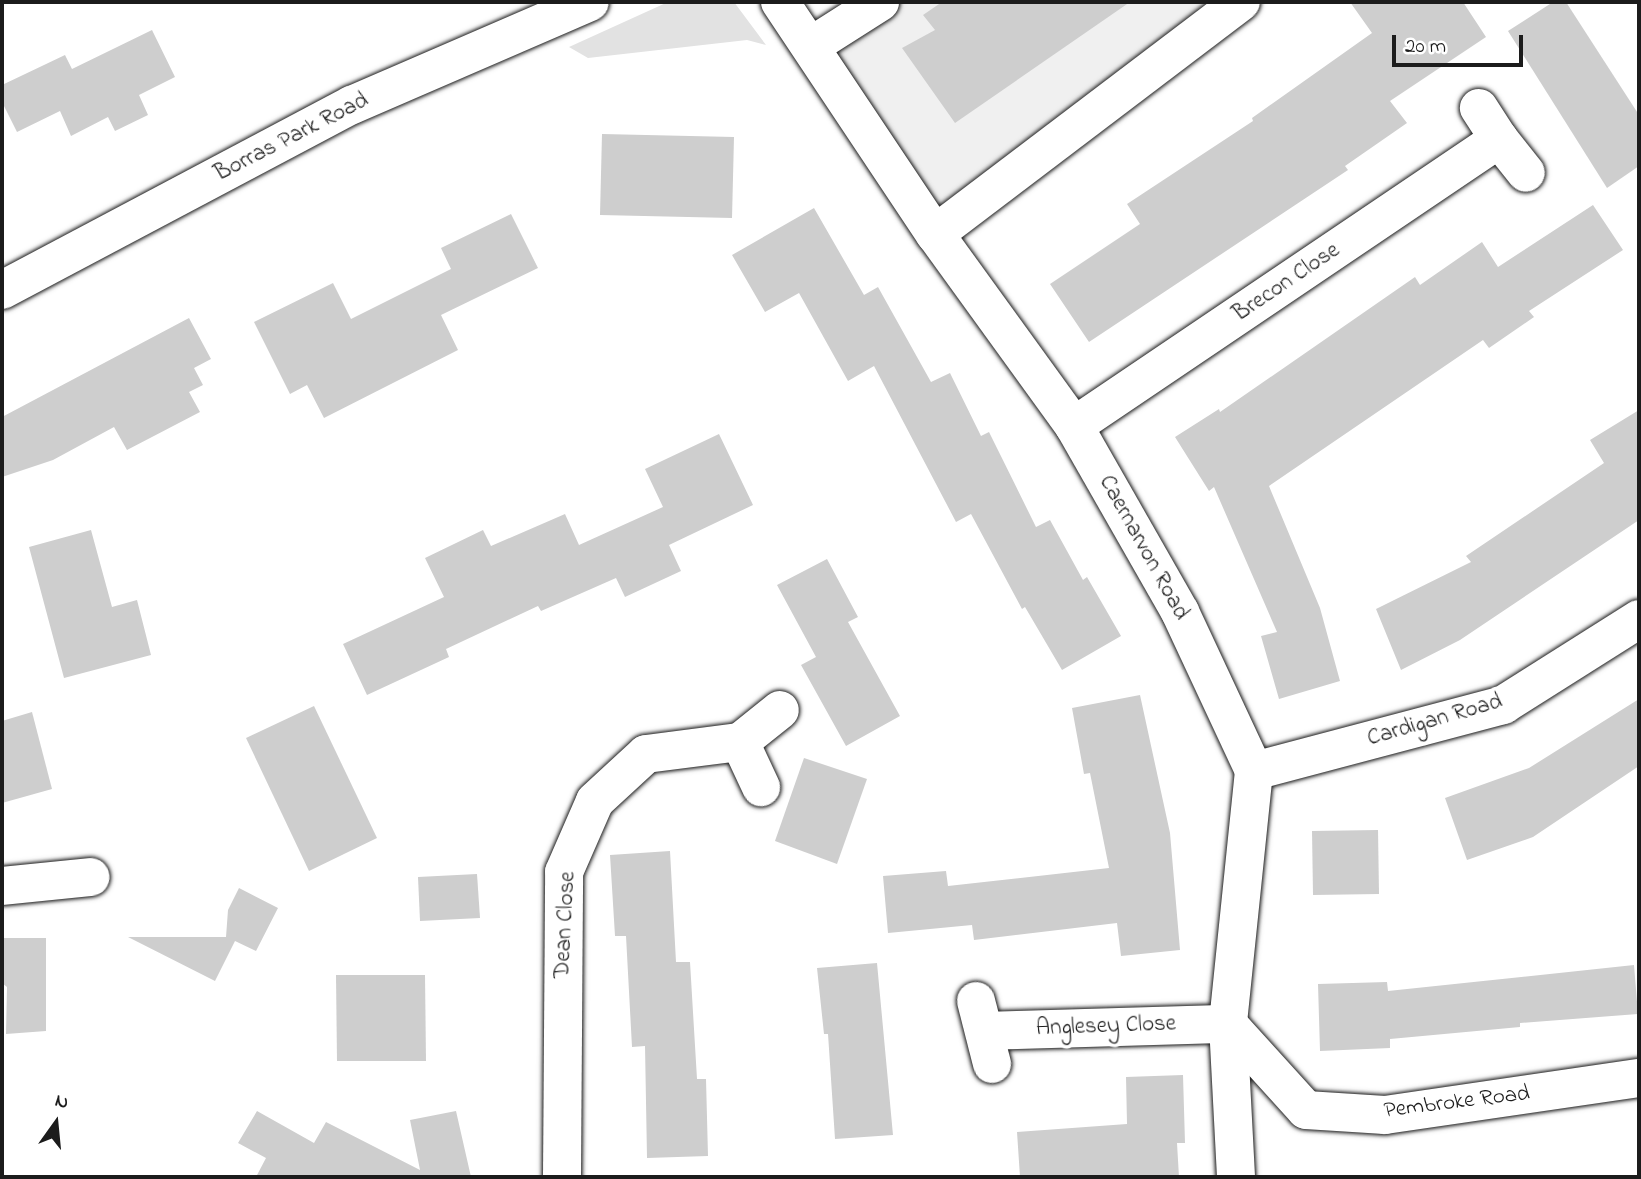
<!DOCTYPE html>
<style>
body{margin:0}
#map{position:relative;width:1641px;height:1179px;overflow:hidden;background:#fff;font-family:"Indie Flower",sans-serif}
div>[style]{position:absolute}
.built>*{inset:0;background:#f0f0f0}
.green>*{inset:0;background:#e2e2e2}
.building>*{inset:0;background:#cecece}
.roads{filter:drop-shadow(0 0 2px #1c1c1c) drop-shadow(0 0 2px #1c1c1c)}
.minor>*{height:38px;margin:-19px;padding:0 19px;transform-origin:19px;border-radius:19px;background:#fff}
span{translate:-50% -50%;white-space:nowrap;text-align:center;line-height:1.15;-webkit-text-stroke:7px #fff;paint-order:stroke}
.street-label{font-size:23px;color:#1c1c1c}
.frame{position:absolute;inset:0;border:4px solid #1c1c1c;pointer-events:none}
.north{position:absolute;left:21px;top:1088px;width:70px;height:70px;-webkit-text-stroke:5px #fff;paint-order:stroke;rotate:15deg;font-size:19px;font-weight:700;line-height:28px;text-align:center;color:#1c1c1c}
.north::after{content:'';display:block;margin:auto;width:24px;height:32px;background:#1c1c1c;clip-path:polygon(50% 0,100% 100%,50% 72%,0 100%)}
.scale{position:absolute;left:1392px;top:35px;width:131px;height:32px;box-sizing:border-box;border:4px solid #1c1c1c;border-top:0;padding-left:9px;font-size:21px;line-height:24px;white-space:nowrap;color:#1c1c1c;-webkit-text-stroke:5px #fff;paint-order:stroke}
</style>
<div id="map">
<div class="built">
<div style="clip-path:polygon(880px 2px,1241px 2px,935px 234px,811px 46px)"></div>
</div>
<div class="green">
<div style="clip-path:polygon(668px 2px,734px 2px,766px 45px,747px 40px,588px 58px,569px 47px)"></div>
</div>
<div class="building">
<div style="clip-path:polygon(942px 2px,1130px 2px,955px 123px,902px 48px,935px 30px,923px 15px)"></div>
<div style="clip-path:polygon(1350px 2px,1463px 2px,1486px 37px,1390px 101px,1407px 123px,1345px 166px,1348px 170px,1089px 342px,1050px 284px,1140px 224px,1127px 204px,1253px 121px,1252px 118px,1372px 33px)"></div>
<div style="clip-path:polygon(1553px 2px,1566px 2px,1639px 115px,1639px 166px,1607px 188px,1508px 31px)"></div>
<div style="clip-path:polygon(152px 30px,175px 77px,139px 95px,148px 115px,115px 131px,108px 117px,71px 136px,60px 111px,17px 132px,2px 102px,2px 85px,65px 55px,72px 69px)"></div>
<div style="clip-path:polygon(602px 134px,734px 137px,732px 218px,600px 215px)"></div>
<div style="clip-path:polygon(1593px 205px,1623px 250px,1529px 311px,1534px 317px,1489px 348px,1483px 340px,1269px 486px,1320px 608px,1340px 681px,1279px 699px,1261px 636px,1277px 632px,1214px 487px,1209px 491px,1175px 437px,1219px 409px,1220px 412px,1415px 277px,1420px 285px,1482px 242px,1498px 267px)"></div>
<div style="clip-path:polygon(814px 208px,864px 295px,878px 287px,931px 382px,950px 373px,981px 436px,989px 432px,1036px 527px,1050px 520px,1083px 580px,1087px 577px,1121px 636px,1062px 670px,1025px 607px,1022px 609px,971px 514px,956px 522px,874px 366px,848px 381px,799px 293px,765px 312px,732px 255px)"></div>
<div style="clip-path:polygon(511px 214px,538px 268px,441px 315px,458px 350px,324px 418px,307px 385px,290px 394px,254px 322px,333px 283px,351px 319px,451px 269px,441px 248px)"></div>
<div style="clip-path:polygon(189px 318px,211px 359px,194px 368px,203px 385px,189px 392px,200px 412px,127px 450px,114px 427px,53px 460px,2px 477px,2px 417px)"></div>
<div style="clip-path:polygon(1639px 410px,1639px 520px,1460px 640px,1401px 670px,1376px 609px,1471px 562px,1466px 556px,1604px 463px,1590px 440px)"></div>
<div style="clip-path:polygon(719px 434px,753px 505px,669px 545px,681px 571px,625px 597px,616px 578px,541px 611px,538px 606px,446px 649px,449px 657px,367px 695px,343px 644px,444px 597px,425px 558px,483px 530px,491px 546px,565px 514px,579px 545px,663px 507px,645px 469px)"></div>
<div style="clip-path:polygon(91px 530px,112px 607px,137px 600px,151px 655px,64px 678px,29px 547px)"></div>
<div style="clip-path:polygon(827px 559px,858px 617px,848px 622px,900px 716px,846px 746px,801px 665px,816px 657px,777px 585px)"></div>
<div style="clip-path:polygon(1140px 695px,1170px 833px,1180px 950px,1121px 956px,1117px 923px,974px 940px,972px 925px,888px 933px,883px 876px,946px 871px,948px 886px,1109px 868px,1090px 773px,1084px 774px,1072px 708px)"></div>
<div style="clip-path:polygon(1639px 699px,1639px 766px,1533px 837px,1467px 860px,1445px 798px,1529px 768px)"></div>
<div style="clip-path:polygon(314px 706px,377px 838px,309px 871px,246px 738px)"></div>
<div style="clip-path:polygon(32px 712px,52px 789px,2px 803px,2px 721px)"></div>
<div style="clip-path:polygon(804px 758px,867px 779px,837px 864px,775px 841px)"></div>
<div style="clip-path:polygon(1378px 830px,1379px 894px,1313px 895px,1312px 831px)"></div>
<div style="clip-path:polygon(670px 851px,676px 962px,690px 962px,697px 1079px,706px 1079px,708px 1156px,647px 1158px,645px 1046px,632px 1047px,626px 936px,615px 936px,610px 855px)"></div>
<div style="clip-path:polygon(477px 874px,480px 918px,420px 921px,418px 877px)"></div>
<div style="clip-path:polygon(239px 888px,278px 908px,256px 951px,235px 941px,215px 981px,128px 937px,226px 937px,228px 910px)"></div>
<div style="clip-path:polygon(2px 938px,46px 938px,46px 1031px,6px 1034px,7px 987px,2px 983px)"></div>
<div style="clip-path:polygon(877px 963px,893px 1135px,835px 1139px,828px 1034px,824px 1034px,817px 968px)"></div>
<div style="clip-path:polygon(1634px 965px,1638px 1014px,1520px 1023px,1520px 1027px,1390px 1039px,1390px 1048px,1320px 1051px,1318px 984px,1387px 982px,1388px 991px)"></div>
<div style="clip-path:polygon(336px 975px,425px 975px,426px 1061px,337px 1061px)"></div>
<div style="clip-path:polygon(1183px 1075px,1185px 1143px,1177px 1143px,1179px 1177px,1020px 1177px,1017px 1132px,1127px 1124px,1126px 1077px)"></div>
<div style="clip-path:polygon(257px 1111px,314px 1143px,326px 1122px,420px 1170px,410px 1120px,456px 1111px,471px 1177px,256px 1177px,266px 1158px,238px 1143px)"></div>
</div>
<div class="roads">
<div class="minor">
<div style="left:780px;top:2px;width:279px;rotate:56.3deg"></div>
<div style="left:935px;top:234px;width:237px;rotate:54.1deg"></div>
<div style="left:1074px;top:426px;width:214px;rotate:60.3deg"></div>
<div style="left:1180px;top:612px;width:175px;rotate:65deg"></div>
<div style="left:1254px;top:771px;width:254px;rotate:95.9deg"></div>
<div style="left:1228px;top:1024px;width:153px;rotate:87deg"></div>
<div style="left:811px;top:46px;width:82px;rotate:-32.5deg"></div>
<div style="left:1499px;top:139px;width:43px;rotate:51.5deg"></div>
<div style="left:935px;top:234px;width:384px;rotate:-37.2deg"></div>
<div style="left:2px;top:290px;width:396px;rotate:-27.9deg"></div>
<div style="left:352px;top:105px;width:259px;rotate:-23.4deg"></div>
<div style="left:1074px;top:426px;width:513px;rotate:-34.03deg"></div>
<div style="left:1499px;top:139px;width:37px;rotate:-123deg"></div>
<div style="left:740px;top:742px;width:50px;rotate:65deg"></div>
<div style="left:1254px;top:771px;width:258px;rotate:-14.8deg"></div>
<div style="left:1503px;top:705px;width:161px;rotate:-32.3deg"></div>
<div style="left:2px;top:886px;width:89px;rotate:-5.8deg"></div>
<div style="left:976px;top:1001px;width:65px;rotate:75.7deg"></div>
<div style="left:985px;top:1031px;width:243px;rotate:-1.7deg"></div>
<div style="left:1228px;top:1024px;width:116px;rotate:47.8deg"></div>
<div style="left:1306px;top:1110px;width:79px;rotate:3.6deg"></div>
<div style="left:1385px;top:1115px;width:257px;rotate:-8.3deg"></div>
<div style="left:562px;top:1177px;width:305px;rotate:-89.6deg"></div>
<div style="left:564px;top:872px;width:77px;rotate:-66.4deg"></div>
<div style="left:595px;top:801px;width:69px;rotate:-42.7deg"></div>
<div style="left:646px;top:754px;width:95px;rotate:-7.3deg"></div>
<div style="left:740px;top:742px;width:51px;rotate:-38.7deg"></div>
</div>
</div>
<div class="street-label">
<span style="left:292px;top:138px;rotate:-27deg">Borras Park Road</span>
<span style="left:1287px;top:283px;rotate:-34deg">Brecon Close</span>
<span style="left:1143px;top:548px;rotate:61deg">Caernarvon Road</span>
<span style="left:1435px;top:721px;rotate:-16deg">Cardigan Road</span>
<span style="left:566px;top:925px;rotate:-87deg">Dean Close</span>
<span style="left:1106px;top:1027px;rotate:-2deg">Anglesey Close</span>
<span style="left:1457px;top:1103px;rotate:-7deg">Pembroke Road</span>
</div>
<div class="frame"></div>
<div class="north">N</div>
<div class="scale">20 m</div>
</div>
